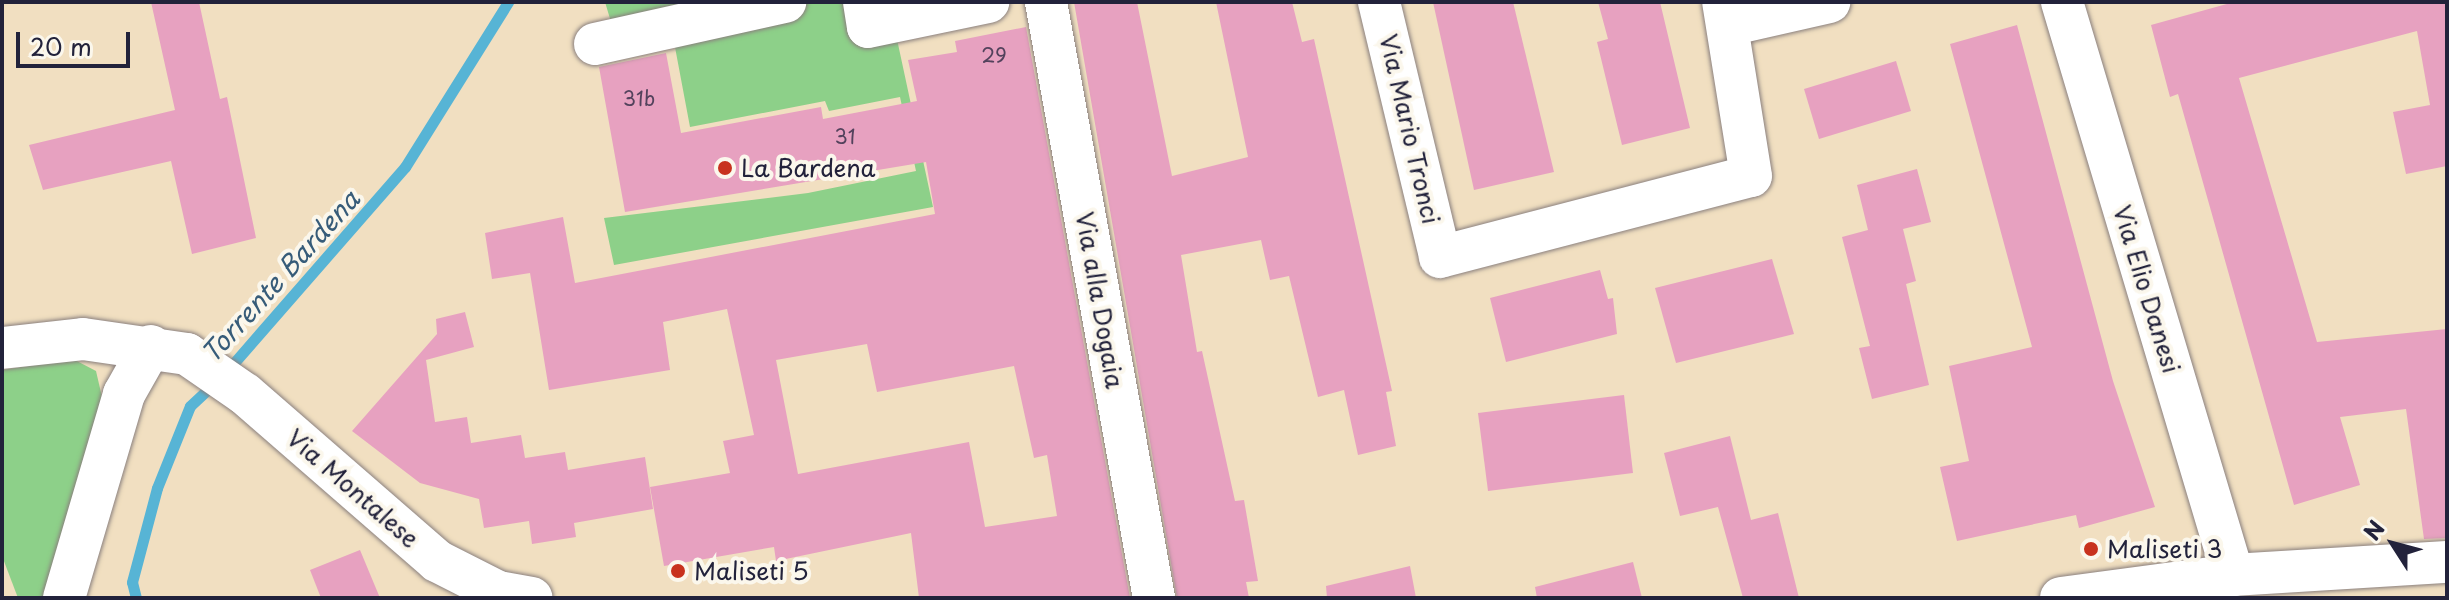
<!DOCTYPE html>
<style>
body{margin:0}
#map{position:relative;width:2449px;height:600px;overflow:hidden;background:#f1dfc1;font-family:"Playpen Sans",sans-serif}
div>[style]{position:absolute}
.green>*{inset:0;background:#8dd089}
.stream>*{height:11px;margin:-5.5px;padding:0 5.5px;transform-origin:5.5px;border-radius:5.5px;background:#57b4d5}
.building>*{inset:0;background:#e7a1c0}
.roads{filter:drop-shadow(0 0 2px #8a807e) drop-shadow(0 0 2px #8a807e)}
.minor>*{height:42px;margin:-21px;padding:0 21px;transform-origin:21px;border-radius:21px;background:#fff}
.dots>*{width:22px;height:22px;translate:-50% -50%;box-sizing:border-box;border:4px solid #fbf7ec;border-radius:50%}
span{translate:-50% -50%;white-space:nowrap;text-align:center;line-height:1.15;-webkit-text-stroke:8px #fbf7ec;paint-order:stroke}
.number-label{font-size:20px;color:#53425c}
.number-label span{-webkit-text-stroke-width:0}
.street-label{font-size:24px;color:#22223b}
.poi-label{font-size:24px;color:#22223b}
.left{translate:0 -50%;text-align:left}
.water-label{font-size:26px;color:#375c79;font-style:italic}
.frame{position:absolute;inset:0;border:4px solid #22223b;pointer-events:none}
.north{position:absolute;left:2353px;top:504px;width:80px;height:80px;-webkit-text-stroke:6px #fbf7ec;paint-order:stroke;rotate:306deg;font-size:22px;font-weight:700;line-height:32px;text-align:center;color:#22223b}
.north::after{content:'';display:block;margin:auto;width:28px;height:36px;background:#22223b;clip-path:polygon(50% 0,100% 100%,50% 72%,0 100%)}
.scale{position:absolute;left:16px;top:32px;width:114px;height:36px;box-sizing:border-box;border:4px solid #22223b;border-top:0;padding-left:10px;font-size:24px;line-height:28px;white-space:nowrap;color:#22223b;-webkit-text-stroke:6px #fbf7ec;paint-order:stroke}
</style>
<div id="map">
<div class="green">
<div style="clip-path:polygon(605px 2px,889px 2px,933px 207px,614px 265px,604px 218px,808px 193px,916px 171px,900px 97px,829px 111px,825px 101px,690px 127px,668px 10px,611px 22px)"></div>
<div style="clip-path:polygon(73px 359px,96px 371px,102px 397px,45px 598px,18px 598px,2px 556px,2px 370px)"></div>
</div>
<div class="stream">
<div style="left:226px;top:372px;width:272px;rotate:-48.9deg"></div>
<div style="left:405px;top:167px;width:195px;rotate:-58deg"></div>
<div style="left:136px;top:598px;width:16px;rotate:-104deg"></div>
<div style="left:132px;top:582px;width:97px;rotate:-75.1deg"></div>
<div style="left:157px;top:488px;width:88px;rotate:-68.1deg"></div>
<div style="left:190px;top:406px;width:33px;rotate:-43deg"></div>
</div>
<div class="building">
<div style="clip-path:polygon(151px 2px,199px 2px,220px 99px,227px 97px,256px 238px,192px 254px,171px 161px,43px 190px,29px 145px,175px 110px)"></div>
<div style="clip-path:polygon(1074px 2px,1137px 2px,1172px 176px,1248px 157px,1216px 2px,1292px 2px,1302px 42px,1314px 39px,1392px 391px,1386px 392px,1396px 446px,1358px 455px,1344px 390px,1318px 397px,1289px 276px,1270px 280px,1261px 240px,1181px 255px,1197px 352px,1202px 351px,1235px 501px,1244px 500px,1258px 581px,1246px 582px,1249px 598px,1177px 598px)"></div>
<div style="clip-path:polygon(1433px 2px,1513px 2px,1554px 172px,1474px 190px)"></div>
<div style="clip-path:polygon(1598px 2px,1660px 2px,1690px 128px,1622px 145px,1597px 42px,1608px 39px)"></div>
<div style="clip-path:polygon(2234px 2px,2447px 2px,2447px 166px,2406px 174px,2393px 112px,2430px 105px,2417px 31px,2239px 78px,2317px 342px,2447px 329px,2447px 538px,2424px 539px,2406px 409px,2340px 417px,2360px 485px,2294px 505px,2178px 94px,2170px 97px,2151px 25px)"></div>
<div style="clip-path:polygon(2017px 25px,2113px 381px,2155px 507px,2079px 528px,2076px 515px,1957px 541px,1940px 467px,1969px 461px,1949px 366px,2032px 347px,1950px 44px)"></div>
<div style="clip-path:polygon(evenodd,1026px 27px,1130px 598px,919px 598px,911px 533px,776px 561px,774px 547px,664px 566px,650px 487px,730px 473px,723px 441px,754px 435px,727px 309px,663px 322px,670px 370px,549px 390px,530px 273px,492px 279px,485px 233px,563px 217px,575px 283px,935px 214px,926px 162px,625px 212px,599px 67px,666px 53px,681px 133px,821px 107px,823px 119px,917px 101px,908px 60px,957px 52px,955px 41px,1026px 27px,867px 344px,877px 392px,1014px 366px,1034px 458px,1047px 455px,1057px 516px,985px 527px,969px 442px,798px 474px,776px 360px,867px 344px)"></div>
<div style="clip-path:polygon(1896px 61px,1911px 111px,1819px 139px,1804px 89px)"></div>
<div style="clip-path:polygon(1917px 169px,1931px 222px,1903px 229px,1916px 281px,1906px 284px,1929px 385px,1872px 399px,1859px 348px,1870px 346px,1842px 237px,1868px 230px,1857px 185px)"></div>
<div style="clip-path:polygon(1772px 259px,1794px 334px,1676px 363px,1655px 288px)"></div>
<div style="clip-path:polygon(1600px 270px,1608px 299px,1613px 298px,1617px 334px,1506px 362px,1490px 298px)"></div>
<div style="clip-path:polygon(465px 312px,474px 347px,426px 360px,435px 422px,467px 417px,471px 443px,521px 435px,525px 458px,565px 452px,568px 470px,645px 457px,653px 509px,574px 523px,576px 537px,532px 544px,529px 521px,484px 528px,479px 499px,420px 483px,352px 431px,437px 334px,436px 319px)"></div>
<div style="clip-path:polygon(1624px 395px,1633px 473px,1488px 491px,1478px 413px)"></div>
<div style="clip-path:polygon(1730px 436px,1751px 520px,1778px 513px,1799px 598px,1743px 598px,1718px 507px,1680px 516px,1664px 453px)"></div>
<div style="clip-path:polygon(360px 550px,380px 598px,321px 598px,310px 570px)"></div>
<div style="clip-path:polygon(1633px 562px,1642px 598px,1537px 598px,1535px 587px)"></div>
<div style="clip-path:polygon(1410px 566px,1416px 598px,1327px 598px,1326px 586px)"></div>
</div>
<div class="roads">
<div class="minor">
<div style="left:864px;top:2px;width:25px;rotate:81deg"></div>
<div style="left:868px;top:27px;width:123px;rotate:-11.8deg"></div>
<div style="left:1046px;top:2px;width:606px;rotate:79.73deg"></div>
<div style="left:1379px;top:2px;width:262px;rotate:76.5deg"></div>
<div style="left:1440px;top:257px;width:321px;rotate:-14.6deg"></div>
<div style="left:1751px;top:176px;width:176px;rotate:-99.1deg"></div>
<div style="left:2062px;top:2px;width:598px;rotate:73.38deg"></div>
<div style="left:1728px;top:25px;width:104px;rotate:-12.8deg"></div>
<div style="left:595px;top:44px;width:195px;rotate:-12.5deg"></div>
<div style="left:2px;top:348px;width:81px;rotate:-6.3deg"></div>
<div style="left:83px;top:339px;width:105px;rotate:8.2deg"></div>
<div style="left:187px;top:354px;width:70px;rotate:34.6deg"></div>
<div style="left:245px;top:394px;width:254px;rotate:41deg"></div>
<div style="left:437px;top:561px;width:68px;rotate:26.9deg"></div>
<div style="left:498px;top:592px;width:34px;rotate:10deg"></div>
<div style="left:64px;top:598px;width:213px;rotate:-73.6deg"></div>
<div style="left:124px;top:394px;width:55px;rotate:-60.6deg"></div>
<div style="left:2061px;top:598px;width:174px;rotate:-7.6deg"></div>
<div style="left:2233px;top:575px;width:214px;rotate:-3.5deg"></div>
</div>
</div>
<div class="dots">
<div style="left:725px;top:168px;background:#c8321e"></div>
<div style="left:2091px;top:549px;background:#c8321e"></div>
<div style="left:678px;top:571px;background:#c8321e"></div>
</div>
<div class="number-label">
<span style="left:994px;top:55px">29</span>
<span style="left:639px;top:98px">31b</span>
<span style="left:845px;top:136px">31</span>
</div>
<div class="street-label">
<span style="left:1410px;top:129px;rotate:77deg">Via Mario Tronci</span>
<span style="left:2147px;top:289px;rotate:73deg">Via Elio Danesi</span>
<span style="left:1100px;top:300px;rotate:80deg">Via alla Dogaia</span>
<span style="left:353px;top:488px;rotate:41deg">Via Montalese</span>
</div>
<div class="poi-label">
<span class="left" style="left:741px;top:168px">La Bardena</span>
<span class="left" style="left:2107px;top:549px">Maliseti 3</span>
<span class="left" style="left:694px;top:571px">Maliseti 5</span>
</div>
<div class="water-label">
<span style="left:280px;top:276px;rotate:-48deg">Torrente Bardena</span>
</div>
<div class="frame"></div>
<div class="north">N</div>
<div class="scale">20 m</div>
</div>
